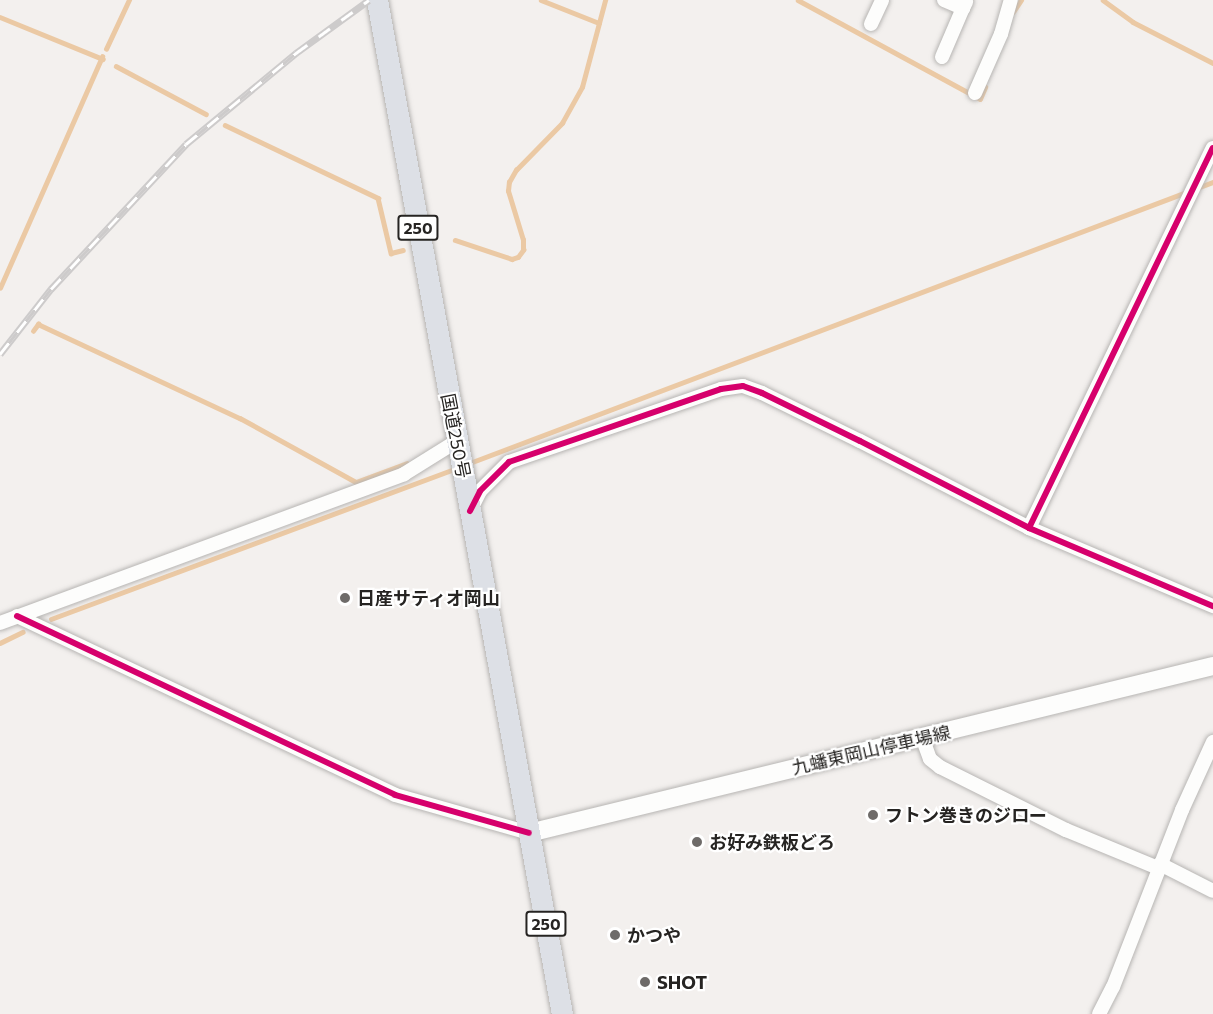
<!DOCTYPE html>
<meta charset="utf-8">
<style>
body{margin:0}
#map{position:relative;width:1213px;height:1014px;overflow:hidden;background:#f3f0ee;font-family:Commissioner,"Noto Sans JP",sans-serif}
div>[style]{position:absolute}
.stream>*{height:4.5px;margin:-2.25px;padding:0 2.25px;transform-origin:2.25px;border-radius:2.25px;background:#ebc9a4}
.roads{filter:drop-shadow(0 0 2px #b7b5b3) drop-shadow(0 0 2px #b7b5b3)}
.minor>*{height:14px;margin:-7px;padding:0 7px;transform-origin:7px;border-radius:7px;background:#fdfdfc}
.secondary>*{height:18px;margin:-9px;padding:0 9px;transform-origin:9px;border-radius:9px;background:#fdfdfc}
.trunk>*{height:21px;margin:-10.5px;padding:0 10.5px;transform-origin:10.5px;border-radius:10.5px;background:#dde0e6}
.rail>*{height:7px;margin-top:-3.5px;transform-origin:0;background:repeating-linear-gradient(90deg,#fff 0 14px,#cdcbcb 0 28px);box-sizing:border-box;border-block:2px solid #cdcbcb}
.cycleway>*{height:6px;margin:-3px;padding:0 3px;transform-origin:3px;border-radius:3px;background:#d6006c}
.dots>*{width:16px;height:16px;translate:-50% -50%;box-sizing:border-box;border:3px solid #fff;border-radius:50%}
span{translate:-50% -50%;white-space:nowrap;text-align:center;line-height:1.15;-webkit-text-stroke:4.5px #fff;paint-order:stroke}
.shield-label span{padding:2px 4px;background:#fff;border:2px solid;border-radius:4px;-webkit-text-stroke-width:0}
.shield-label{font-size:16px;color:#262422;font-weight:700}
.street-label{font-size:18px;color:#262422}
.poi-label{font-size:18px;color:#262422;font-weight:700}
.left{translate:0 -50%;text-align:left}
</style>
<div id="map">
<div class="stream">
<div style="left:541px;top:0;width:62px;rotate:21.6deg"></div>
<div style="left:599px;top:23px;width:24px;rotate:-75deg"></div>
<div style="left:798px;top:0;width:207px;rotate:28.5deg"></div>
<div style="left:980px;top:99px;width:13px;rotate:-67deg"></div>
<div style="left:1103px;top:0;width:37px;rotate:36deg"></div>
<div style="left:1133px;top:22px;width:90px;rotate:27.1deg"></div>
<div style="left:1013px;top:12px;width:14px;rotate:-56deg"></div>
<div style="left:0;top:17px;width:111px;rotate:22.2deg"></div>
<div style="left:106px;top:49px;width:54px;rotate:-64.9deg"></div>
<div style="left:116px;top:66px;width:102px;rotate:28.1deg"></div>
<div style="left:225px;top:125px;width:170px;rotate:25.5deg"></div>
<div style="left:378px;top:198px;width:57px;rotate:76.7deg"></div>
<div style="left:391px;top:253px;width:12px;rotate:-14deg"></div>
<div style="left:1197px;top:188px;width:17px;rotate:-21deg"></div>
<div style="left:455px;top:240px;width:60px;rotate:18.4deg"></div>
<div style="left:512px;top:259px;width:6px;rotate:-18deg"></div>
<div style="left:518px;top:257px;width:9px;rotate:-54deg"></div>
<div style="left:523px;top:250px;width:10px;rotate:-90deg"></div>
<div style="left:523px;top:240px;width:51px;rotate:-107deg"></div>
<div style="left:508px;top:191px;width:9px;rotate:-84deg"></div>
<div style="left:509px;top:182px;width:14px;rotate:-60deg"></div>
<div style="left:516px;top:170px;width:66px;rotate:-45.6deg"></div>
<div style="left:562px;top:123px;width:41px;rotate:-60.9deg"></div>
<div style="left:582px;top:87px;width:66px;rotate:-75.1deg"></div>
<div style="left:0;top:288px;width:253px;rotate:-66.2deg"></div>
<div style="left:33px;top:331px;width:9px;rotate:-54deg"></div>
<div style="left:38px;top:324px;width:223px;rotate:25deg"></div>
<div style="left:240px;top:418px;width:132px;rotate:28.9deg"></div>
<div style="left:356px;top:482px;width:54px;rotate:-20.4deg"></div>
<div style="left:467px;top:464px;width:772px;rotate:-20.71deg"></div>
<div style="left:51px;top:619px;width:432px;rotate:-20.4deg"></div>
<div style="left:0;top:643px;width:25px;rotate:-26deg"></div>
</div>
<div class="roads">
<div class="minor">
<div style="left:944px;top:0;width:21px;rotate:23deg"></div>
<div style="left:963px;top:8px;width:7px;rotate:-63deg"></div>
<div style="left:871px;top:24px;width:26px;rotate:-65deg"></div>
<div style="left:942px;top:57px;width:53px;rotate:-66.8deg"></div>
<div style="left:975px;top:93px;width:64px;rotate:-66.2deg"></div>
<div style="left:1001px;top:34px;width:35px;rotate:-74deg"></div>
<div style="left:470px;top:511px;width:22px;rotate:-63deg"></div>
<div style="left:480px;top:491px;width:41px;rotate:-45deg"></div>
<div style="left:509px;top:462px;width:224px;rotate:-19deg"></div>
<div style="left:721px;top:389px;width:22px;rotate:-8deg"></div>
<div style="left:743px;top:386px;width:20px;rotate:20deg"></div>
<div style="left:762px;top:393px;width:109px;rotate:26.1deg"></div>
<div style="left:860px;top:441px;width:190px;rotate:27.2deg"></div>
<div style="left:1029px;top:528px;width:200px;rotate:23deg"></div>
<div style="left:1029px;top:528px;width:422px;rotate:-64.2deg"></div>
<div style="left:17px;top:616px;width:418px;rotate:25.3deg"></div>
<div style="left:395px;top:795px;width:139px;rotate:15.8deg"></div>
<div style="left:0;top:623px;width:431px;rotate:-20.2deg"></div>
<div style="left:404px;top:474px;width:62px;rotate:-31.9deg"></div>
<div style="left:922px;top:737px;width:23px;rotate:70deg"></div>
<div style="left:930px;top:759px;width:13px;rotate:39deg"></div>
<div style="left:940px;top:767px;width:141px;rotate:26.6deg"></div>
<div style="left:1066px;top:830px;width:100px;rotate:22.4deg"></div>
<div style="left:1160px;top:864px;width:59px;rotate:27deg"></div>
<div style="left:1099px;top:1014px;width:30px;rotate:-63deg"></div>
<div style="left:1113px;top:987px;width:190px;rotate:-68.7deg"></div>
<div style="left:1182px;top:810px;width:75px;rotate:-65.5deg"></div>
</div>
<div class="secondary">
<div style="left:529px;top:833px;width:704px;rotate:-13.72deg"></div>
</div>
<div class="trunk">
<div style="left:377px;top:0;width:1031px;rotate:79.66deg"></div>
</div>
</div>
<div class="rail">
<div style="left:0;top:354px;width:83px;rotate:-51.9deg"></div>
<div style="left:51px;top:289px;width:198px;rotate:-47deg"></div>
<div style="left:186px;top:144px;width:143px;rotate:-39.6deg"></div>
<div style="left:296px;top:53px;width:90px;rotate:-36deg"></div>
</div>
<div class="cycleway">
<div style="left:470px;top:511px;width:22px;rotate:-63deg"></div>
<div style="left:480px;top:491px;width:41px;rotate:-45deg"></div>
<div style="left:509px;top:462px;width:224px;rotate:-19deg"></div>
<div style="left:721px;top:389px;width:22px;rotate:-8deg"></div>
<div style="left:743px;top:386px;width:20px;rotate:20deg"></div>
<div style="left:762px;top:393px;width:109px;rotate:26.1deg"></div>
<div style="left:860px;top:441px;width:190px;rotate:27.2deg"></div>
<div style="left:1029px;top:528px;width:200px;rotate:23deg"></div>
<div style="left:1029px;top:528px;width:422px;rotate:-64.2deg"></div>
<div style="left:17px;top:616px;width:418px;rotate:25.3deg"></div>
<div style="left:395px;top:795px;width:139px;rotate:15.8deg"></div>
</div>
<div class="dots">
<div style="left:345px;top:598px;background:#6e6b69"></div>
<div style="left:873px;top:815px;background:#6e6b69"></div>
<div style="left:697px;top:842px;background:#6e6b69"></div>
<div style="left:615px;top:935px;background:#6e6b69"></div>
<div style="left:645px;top:982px;background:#6e6b69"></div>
</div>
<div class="shield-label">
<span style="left:418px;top:228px">250</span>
<span style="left:546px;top:924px">250</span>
</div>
<div class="street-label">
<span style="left:456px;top:436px;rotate:79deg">国道250号</span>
<span style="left:871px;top:750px;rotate:-13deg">九蟠東岡山停車場線</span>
</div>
<div class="poi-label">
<span class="left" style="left:357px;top:598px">日産サティオ岡山</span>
<span class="left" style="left:885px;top:815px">フトン巻きのジロー</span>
<span class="left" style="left:709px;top:842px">お好み鉄板どろ</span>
<span class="left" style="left:627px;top:935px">かつや</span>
<span class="left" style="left:657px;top:982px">SHOT</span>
</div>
</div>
